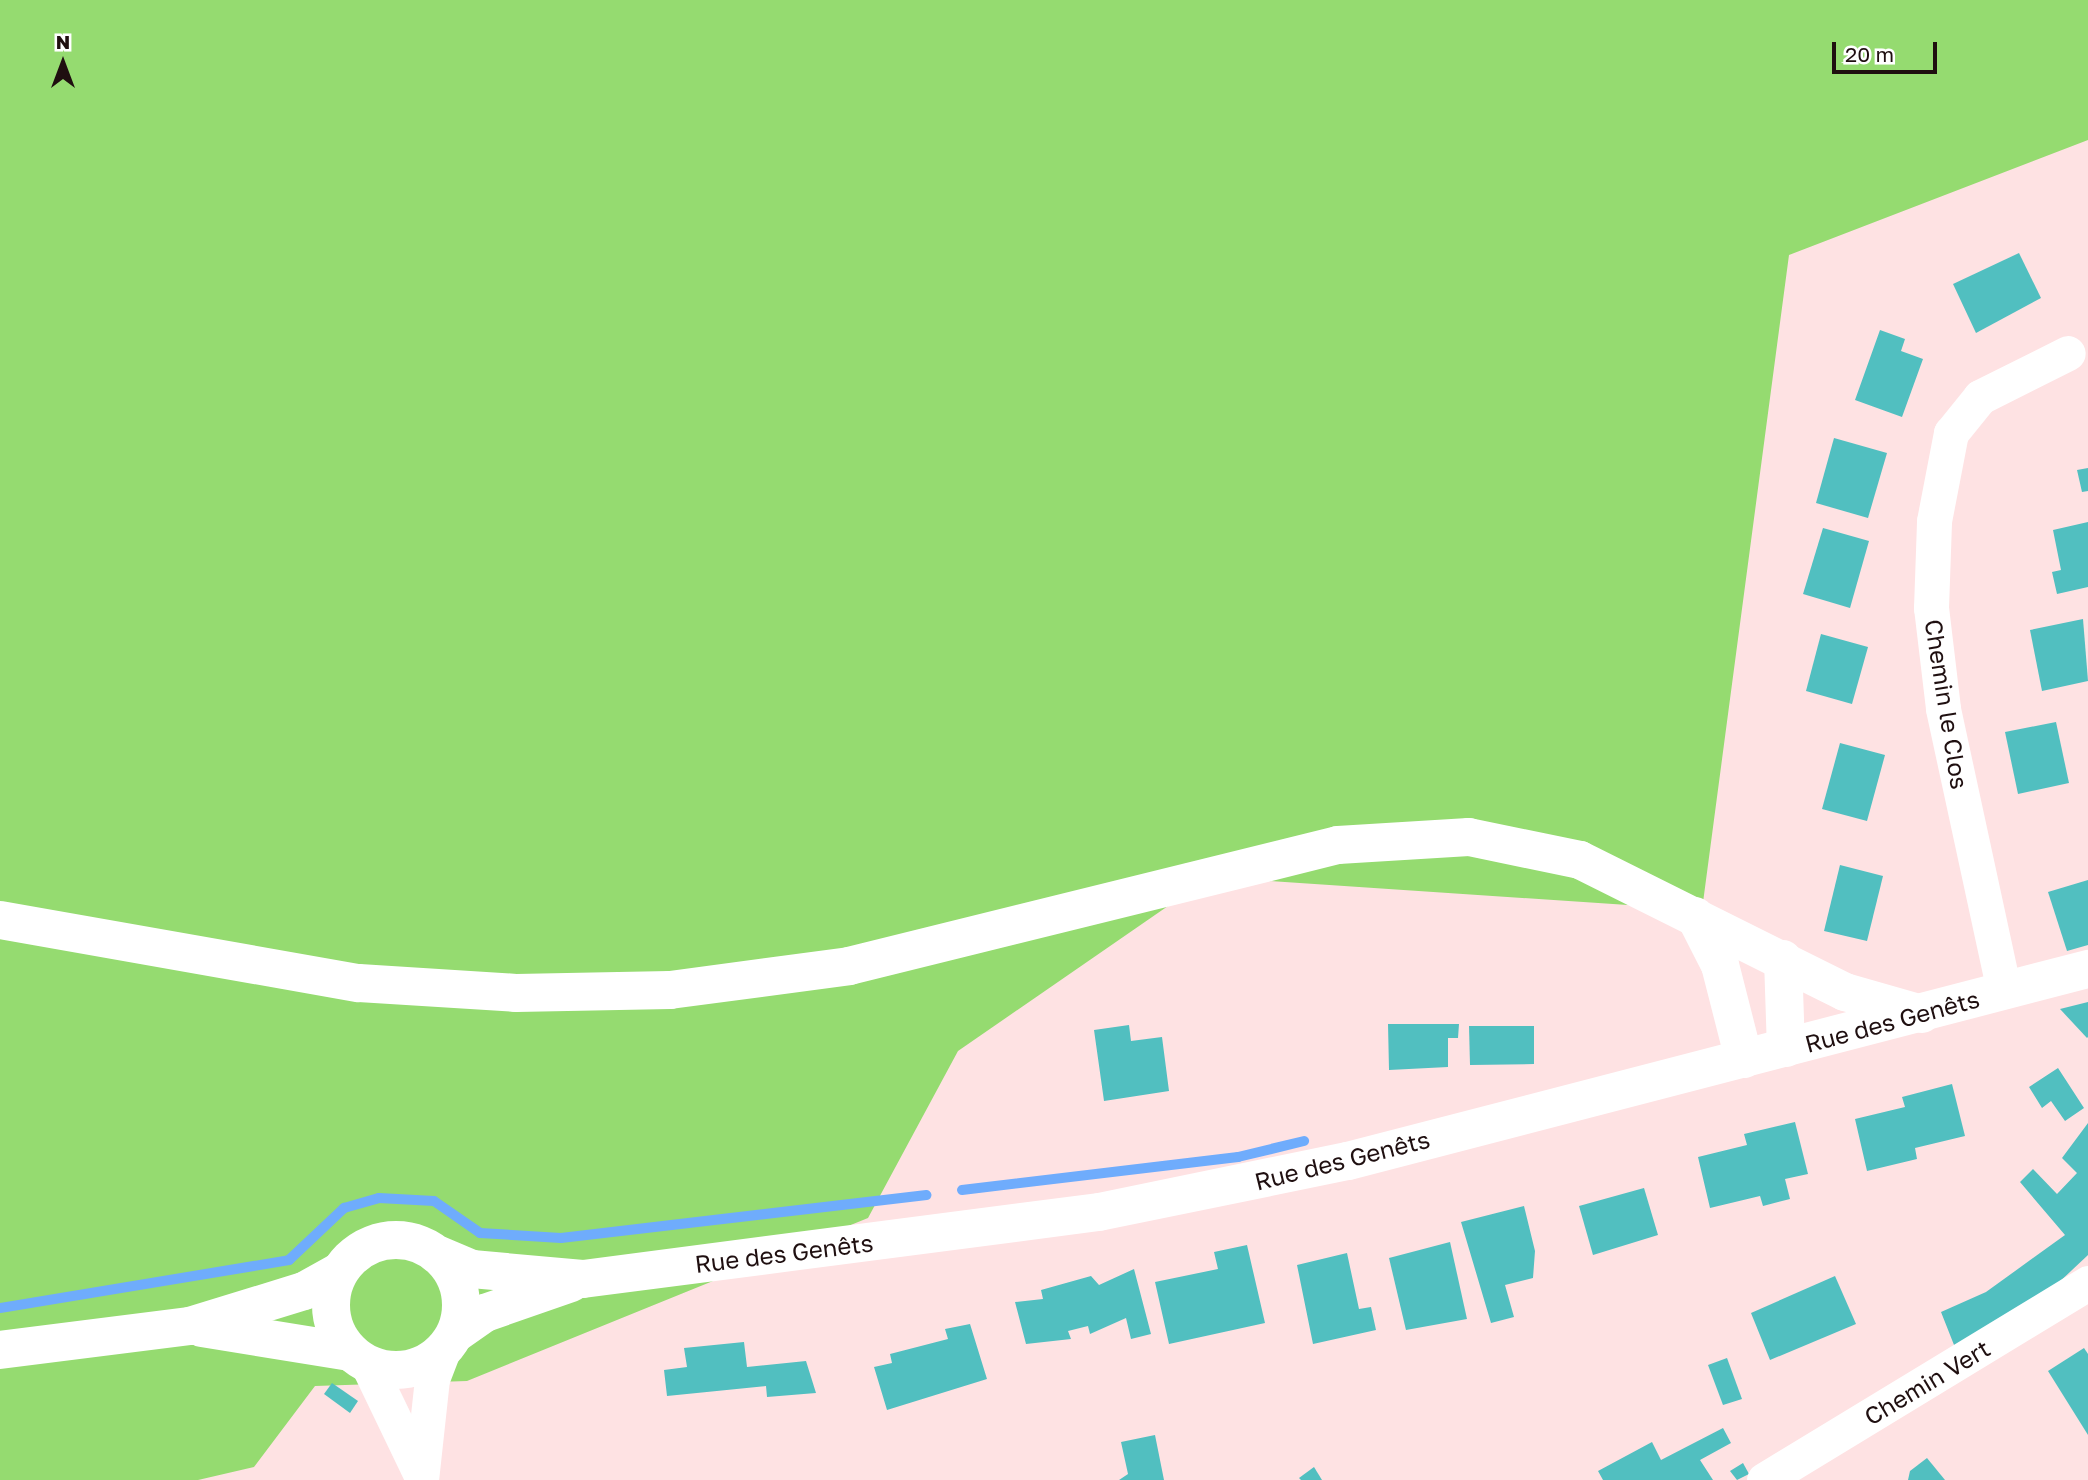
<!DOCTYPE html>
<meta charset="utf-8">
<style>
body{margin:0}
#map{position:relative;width:2088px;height:1480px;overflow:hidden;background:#fee2e3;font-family:"Golos Text",sans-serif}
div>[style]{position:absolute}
.green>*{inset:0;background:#95db70}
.stream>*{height:10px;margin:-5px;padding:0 5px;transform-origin:5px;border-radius:5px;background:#6facfc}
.building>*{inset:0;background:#51bfc0}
.street>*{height:35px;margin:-17.5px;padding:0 17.5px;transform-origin:17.5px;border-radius:17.5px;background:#fff}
.secondary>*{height:38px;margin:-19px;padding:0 19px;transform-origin:19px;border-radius:19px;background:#fff}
.secondary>.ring{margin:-19px;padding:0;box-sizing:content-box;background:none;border:38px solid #fff;border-radius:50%}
span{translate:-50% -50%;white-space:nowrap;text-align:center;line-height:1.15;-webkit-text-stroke:5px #fff;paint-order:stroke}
.street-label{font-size:24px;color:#1f0f10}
.north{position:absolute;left:28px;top:28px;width:70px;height:70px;-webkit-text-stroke:5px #fff;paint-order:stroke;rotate:0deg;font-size:19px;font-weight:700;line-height:28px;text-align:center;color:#1f0f10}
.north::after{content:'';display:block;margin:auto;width:24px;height:32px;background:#1f0f10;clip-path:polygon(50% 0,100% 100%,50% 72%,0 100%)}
.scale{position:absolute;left:1832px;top:42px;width:105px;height:32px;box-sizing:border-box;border:4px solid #1f0f10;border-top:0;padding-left:9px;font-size:21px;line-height:24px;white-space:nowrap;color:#1f0f10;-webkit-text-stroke:5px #fff;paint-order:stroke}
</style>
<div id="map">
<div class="green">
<div style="clip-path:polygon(0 0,2088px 0,2088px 140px,1789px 255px,1702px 910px,1210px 877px,958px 1051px,868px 1218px,467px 1381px,315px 1386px,254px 1467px,198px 1480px,0 1480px)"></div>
</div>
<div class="stream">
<div style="left:962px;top:1190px;width:278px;rotate:-6.8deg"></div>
<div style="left:1238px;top:1157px;width:68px;rotate:-13.6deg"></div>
<div style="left:0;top:1308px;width:293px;rotate:-9.4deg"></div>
<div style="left:289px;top:1260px;width:76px;rotate:-43.4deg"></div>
<div style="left:344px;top:1208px;width:36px;rotate:-16deg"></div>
<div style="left:379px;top:1198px;width:55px;rotate:3.1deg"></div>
<div style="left:434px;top:1201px;width:56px;rotate:34.8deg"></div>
<div style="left:480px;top:1233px;width:81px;rotate:3.5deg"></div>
<div style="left:561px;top:1238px;width:368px;rotate:-6.7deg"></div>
</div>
<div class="building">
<div style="clip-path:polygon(2019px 253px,2041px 298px,1976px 333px,1953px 284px)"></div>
<div style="clip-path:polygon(1880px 330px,1905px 339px,1901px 351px,1923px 359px,1902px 417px,1855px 400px)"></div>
<div style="clip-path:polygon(1834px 438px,1887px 453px,1868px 518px,1816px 503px)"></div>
<div style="clip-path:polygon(2088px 468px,2088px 491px,2082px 492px,2077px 470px)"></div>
<div style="clip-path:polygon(2088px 522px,2088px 587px,2057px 594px,2052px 572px,2061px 570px,2053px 530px)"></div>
<div style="clip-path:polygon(1823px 528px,1869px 541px,1850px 608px,1803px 594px)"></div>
<div style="clip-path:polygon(2083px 619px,2088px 681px,2042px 691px,2030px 630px)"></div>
<div style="clip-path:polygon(1821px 634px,1868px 647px,1852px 704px,1806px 691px)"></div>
<div style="clip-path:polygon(2056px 722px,2069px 783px,2018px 794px,2005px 732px)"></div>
<div style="clip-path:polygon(1840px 743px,1885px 755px,1867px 821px,1822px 809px)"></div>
<div style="clip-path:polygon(1840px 865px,1883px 876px,1867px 941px,1824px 931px)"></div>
<div style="clip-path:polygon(2088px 880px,2088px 945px,2067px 951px,2048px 892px)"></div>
<div style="clip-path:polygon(2088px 1002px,2088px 1037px,2087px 1038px,2060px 1009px)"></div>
<div style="clip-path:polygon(1388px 1024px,1459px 1024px,1458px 1038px,1448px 1038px,1448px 1067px,1389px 1070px)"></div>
<div style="clip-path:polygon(1129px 1025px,1131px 1041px,1162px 1037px,1169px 1091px,1104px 1101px,1094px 1030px)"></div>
<div style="clip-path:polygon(1469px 1026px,1534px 1026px,1534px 1064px,1470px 1065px)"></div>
<div style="clip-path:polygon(2058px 1068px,2084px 1108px,2065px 1121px,2051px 1101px,2042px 1108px,2029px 1087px)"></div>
<div style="clip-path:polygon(1952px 1084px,1965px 1136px,1915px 1148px,1917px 1159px,1867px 1171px,1855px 1119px,1905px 1107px,1902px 1097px)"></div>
<div style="clip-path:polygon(1795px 1122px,1808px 1174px,1785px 1179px,1790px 1199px,1763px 1206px,1760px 1196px,1710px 1208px,1698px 1157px,1747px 1145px,1744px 1134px)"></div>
<div style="clip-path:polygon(2088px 1123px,2088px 1255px,2054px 1287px,1956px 1350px,1941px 1312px,1986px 1292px,2065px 1235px,2020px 1182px,2033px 1169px,2057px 1194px,2077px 1173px,2062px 1158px)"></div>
<div style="clip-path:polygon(1644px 1188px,1658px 1235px,1593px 1255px,1579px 1206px)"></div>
<div style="clip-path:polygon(1524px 1206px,1535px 1251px,1533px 1278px,1505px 1285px,1514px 1317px,1491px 1323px,1461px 1222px)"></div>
<div style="clip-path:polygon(1450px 1242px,1467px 1319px,1406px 1330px,1389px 1258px)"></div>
<div style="clip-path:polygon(1247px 1245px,1265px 1323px,1169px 1344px,1155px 1282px,1218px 1269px,1214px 1252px)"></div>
<div style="clip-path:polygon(1347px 1253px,1359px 1309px,1371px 1307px,1376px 1330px,1313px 1344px,1297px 1265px)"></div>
<div style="clip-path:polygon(1134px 1269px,1151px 1334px,1131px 1339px,1126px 1318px,1090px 1334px,1088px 1326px,1068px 1331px,1071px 1339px,1026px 1344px,1015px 1302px,1043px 1299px,1041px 1290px,1091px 1276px,1099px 1285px)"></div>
<div style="clip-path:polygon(1835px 1276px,1856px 1324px,1770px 1360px,1751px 1313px)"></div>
<div style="clip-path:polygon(970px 1324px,987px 1379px,887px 1410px,874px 1367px,892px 1363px,890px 1354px,948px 1339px,945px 1329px)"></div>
<div style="clip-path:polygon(744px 1342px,747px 1367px,806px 1361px,816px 1393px,767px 1397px,766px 1386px,667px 1396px,664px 1370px,687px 1367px,684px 1348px)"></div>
<div style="clip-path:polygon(2084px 1348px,2088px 1354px,2088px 1435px,2048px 1371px)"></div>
<div style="clip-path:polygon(1727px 1358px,1742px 1399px,1723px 1405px,1708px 1365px)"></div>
<div style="clip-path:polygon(332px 1383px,358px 1401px,350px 1413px,324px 1394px)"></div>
<div style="clip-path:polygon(1723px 1428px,1731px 1443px,1700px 1460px,1713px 1480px,1603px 1480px,1598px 1471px,1652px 1442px,1661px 1460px)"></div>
<div style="clip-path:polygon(1155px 1435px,1164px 1480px,1119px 1480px,1128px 1474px,1121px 1442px)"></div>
<div style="clip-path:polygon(1927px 1458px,1945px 1480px,1908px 1480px,1910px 1471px)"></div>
<div style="clip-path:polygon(1743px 1463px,1749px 1474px,1737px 1480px,1730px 1471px)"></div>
<div style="clip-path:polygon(1314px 1467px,1322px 1480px,1301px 1480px,1299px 1478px)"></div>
</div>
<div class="street">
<div style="left:2004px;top:991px;width:289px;rotate:-102.2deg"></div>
<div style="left:1943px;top:708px;width:101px;rotate:-96.8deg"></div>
<div style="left:1931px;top:608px;width:87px;rotate:-88deg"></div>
<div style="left:1934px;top:521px;width:90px;rotate:-79.1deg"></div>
<div style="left:1951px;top:433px;width:46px;rotate:-51.1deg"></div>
<div style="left:1980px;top:397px;width:98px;rotate:-26.6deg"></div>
<div style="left:367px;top:1363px;width:122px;rotate:64.3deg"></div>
<div style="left:421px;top:1480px;width:102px;rotate:-83.8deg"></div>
<div style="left:432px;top:1379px;width:30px;rotate:-69deg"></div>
<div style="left:1764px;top:1480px;width:379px;rotate:-31.3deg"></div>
</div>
<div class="secondary">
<div style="left:1695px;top:916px;width:55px;rotate:63deg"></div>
<div style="left:1720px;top:965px;width:97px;rotate:75.7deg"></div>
<div style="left:0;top:920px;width:364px;rotate:10deg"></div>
<div style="left:359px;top:983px;width:157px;rotate:3.6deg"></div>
<div style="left:516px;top:993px;width:154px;rotate:-1.1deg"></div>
<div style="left:670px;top:990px;width:181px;rotate:-7.6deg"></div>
<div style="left:849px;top:966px;width:504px;rotate:-13.9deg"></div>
<div style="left:1338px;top:845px;width:131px;rotate:-3.5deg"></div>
<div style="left:1469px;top:837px;width:113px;rotate:11.7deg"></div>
<div style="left:1580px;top:860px;width:296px;rotate:26.5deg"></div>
<div style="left:1845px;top:992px;width:80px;rotate:15.9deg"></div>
<div style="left:1783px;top:959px;width:89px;rotate:88.1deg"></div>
<div class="ring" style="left:331px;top:1240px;width:92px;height:92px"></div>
<div style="left:439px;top:1255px;width:36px;rotate:23deg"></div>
<div style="left:472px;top:1269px;width:111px;rotate:5.1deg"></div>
<div style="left:583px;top:1279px;width:520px;rotate:-7.4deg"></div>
<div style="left:1099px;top:1212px;width:254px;rotate:-11.6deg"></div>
<div style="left:1348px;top:1161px;width:765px;rotate:-14.55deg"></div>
<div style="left:202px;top:1328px;width:150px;rotate:9.2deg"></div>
<div style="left:455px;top:1334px;width:37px;rotate:-35deg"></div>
<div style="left:485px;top:1313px;width:91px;rotate:-19.2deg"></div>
<div style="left:0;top:1350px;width:192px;rotate:-7.2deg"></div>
<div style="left:190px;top:1326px;width:119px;rotate:-17.1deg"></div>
<div style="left:304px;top:1291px;width:41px;rotate:-29.1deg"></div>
</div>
<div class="street-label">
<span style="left:1947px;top:704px;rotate:81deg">Chemin le Clos</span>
<span style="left:1892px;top:1021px;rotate:-15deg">Rue des Genêts</span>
<span style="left:1342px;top:1160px;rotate:-14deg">Rue des Genêts</span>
<span style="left:784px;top:1253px;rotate:-7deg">Rue des Genêts</span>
<span style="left:1927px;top:1382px;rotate:-31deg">Chemin Vert</span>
</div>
<div class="north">N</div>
<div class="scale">20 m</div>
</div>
